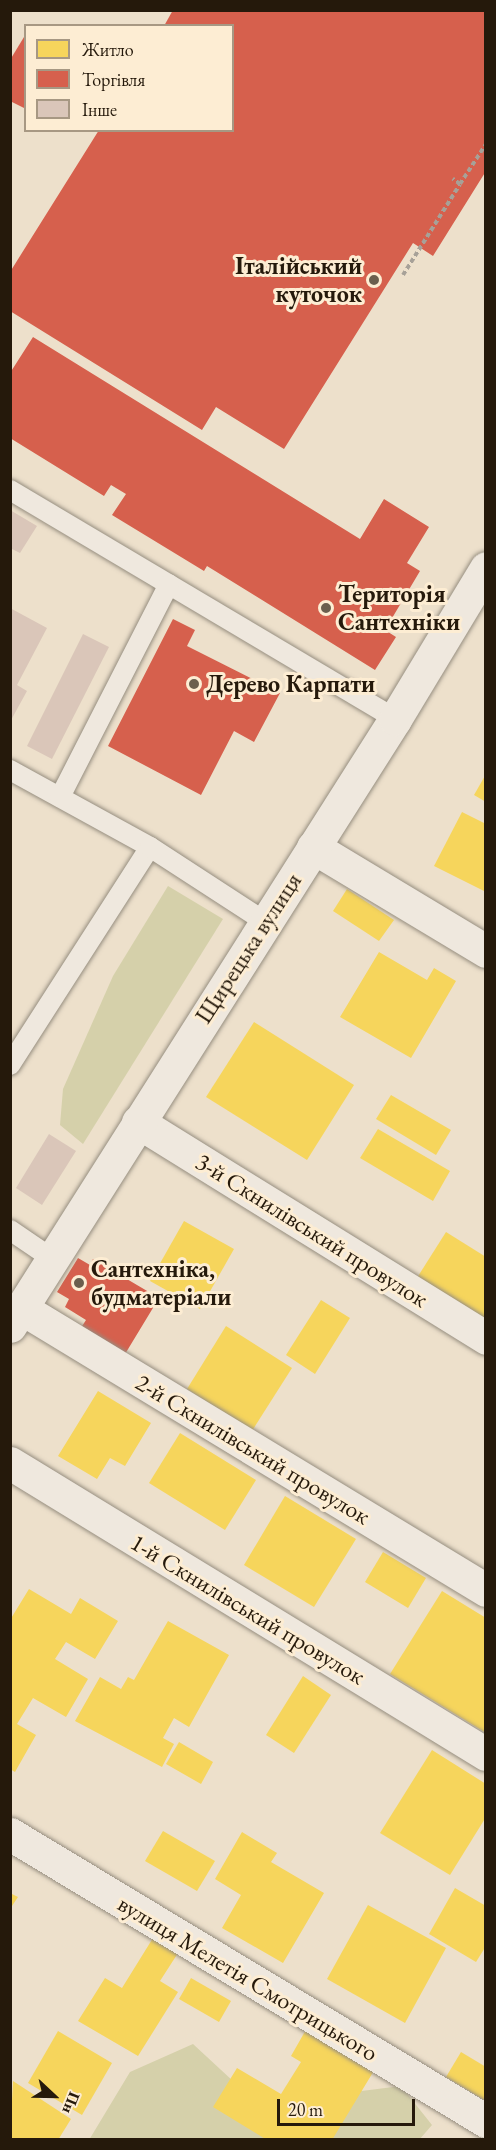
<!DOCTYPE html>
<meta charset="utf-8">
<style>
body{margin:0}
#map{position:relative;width:496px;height:2150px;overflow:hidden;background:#ede0cb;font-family:"EB Garamond",serif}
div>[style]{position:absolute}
.green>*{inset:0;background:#d5d0aa}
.homes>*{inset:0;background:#f6d55c}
.shops>*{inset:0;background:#d6604d}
.building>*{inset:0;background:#dac6b9}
.path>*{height:4px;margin-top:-2px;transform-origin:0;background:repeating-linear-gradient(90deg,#a7a198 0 4.5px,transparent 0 7.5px)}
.roads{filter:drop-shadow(0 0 2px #968e80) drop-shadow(0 0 2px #968e80)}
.lane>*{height:20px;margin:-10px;padding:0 10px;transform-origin:10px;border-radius:10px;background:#efe8de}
.street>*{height:33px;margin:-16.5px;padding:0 16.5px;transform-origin:16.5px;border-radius:16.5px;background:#efe8de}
.dots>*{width:16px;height:16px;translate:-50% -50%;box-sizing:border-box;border:3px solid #fdedd3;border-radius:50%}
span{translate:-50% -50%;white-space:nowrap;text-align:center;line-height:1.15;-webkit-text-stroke:6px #fdedd3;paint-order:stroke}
.poi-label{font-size:24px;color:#25190b;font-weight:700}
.right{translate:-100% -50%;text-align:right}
.left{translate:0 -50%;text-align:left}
.street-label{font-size:24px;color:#25190b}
.frame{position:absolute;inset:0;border:12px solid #25190b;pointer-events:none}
.legend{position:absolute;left:24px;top:24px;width:210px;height:108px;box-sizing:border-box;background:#fdedd3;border:2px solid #a79883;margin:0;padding:8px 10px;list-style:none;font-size:18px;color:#25190b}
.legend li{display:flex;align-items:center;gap:12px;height:30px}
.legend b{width:30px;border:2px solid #a79883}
.north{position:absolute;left:24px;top:2066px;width:60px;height:60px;-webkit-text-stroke:4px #fdedd3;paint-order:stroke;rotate:112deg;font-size:16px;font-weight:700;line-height:24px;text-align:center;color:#25190b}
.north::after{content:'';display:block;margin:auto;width:21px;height:27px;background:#25190b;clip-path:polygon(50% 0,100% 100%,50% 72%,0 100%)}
.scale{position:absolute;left:277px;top:2099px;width:138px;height:27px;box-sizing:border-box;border:3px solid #25190b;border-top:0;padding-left:8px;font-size:18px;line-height:21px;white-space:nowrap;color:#25190b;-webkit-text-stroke:4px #fdedd3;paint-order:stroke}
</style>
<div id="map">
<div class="green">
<div style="clip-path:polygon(168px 886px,223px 919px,83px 1144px,60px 1125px,63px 1089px,113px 976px)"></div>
<div style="clip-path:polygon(193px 2044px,247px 2094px,338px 2094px,401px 2086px,432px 2125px,419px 2140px,89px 2140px,130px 2072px)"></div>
</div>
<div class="homes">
<div style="clip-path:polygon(486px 774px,486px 802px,474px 795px)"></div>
<div style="clip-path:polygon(462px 812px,486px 824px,486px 892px,434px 866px)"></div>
<div style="clip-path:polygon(347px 889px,394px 920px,379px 941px,333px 911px)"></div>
<div style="clip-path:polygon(379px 952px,427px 980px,434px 968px,456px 981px,411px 1058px,340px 1017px)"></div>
<div style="clip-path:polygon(254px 1022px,354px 1085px,307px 1160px,206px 1097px)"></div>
<div style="clip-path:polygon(391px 1095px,451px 1130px,436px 1155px,376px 1119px)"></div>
<div style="clip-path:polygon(378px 1129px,450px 1171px,433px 1201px,360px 1158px)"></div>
<div style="clip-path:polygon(184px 1221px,234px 1249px,200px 1309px,150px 1281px)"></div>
<div style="clip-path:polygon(446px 1232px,486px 1257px,486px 1324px,415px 1281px)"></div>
<div style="clip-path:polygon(321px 1300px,350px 1318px,315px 1374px,286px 1355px)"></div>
<div style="clip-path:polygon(226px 1326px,292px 1368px,252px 1431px,187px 1389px)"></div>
<div style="clip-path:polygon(98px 1391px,151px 1423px,125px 1466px,110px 1458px,97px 1479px,58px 1456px)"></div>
<div style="clip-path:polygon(180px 1433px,256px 1480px,225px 1530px,149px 1483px)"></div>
<div style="clip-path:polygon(285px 1496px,356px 1539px,314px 1607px,244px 1565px)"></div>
<div style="clip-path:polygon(383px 1552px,426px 1578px,408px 1608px,365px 1582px)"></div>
<div style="clip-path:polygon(29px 1589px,71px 1614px,80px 1598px,118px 1621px,95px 1659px,66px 1642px,55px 1659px,88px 1679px,66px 1717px,33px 1698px,17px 1724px,36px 1735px,15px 1772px,10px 1769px,10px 1620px)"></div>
<div style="clip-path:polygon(442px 1591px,486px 1618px,486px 1733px,390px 1674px)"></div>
<div style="clip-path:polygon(168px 1621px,229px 1655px,189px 1727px,174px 1718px,163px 1738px,174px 1744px,162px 1767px,75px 1721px,100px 1677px,121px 1689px,128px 1677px,134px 1680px)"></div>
<div style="clip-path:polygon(303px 1676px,331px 1695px,294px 1753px,266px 1735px)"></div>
<div style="clip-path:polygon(179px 1742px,213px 1762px,201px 1784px,166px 1764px)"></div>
<div style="clip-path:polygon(432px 1750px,486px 1784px,486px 1817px,450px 1875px,380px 1833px)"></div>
<div style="clip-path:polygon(163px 1831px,215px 1861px,197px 1891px,145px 1861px)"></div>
<div style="clip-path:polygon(242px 1832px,277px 1853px,271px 1862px,324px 1893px,283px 1963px,222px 1928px,241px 1895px,215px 1879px)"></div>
<div style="clip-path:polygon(455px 1888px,486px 1906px,486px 1946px,476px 1962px,429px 1934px)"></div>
<div style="clip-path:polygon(10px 1893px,18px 1897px,10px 1909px)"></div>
<div style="clip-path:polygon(368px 1905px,446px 1948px,405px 2023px,327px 1979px)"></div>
<div style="clip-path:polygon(153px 1938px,178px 1953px,160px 1981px,178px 1992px,138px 2056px,78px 2021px,105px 1978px,122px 1988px)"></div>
<div style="clip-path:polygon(191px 1978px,231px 2001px,219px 2022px,179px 1999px)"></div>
<div style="clip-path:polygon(307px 2028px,375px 2069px,332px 2140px,267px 2140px,213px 2107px,237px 2068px,281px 2094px,301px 2062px,291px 2056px)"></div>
<div style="clip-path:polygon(58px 2031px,112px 2063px,82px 2115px,28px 2083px)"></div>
<div style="clip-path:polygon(461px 2052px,486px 2067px,486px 2101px,446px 2077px)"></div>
<div style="clip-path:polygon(13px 2081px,71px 2119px,58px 2140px,10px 2140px)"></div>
</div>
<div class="shops">
<div style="clip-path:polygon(173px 10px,486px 10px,486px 171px,433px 256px,413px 243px,284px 449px,216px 407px,202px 430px,10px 311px,10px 272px,99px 130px,232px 130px,232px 26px,164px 26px)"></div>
<div style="clip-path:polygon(24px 37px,26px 38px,26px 109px,10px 101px,10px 60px)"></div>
<div style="clip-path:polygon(33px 337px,360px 539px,384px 499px,429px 527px,407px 563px,420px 571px,385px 630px,396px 637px,375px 670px,207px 566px,204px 571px,112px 515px,126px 494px,111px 485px,104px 496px,10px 438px,10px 373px)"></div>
<div style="clip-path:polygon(173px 619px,195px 630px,187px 646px,280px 693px,254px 742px,234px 731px,201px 795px,108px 746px)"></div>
<div style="clip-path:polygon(78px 1258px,90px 1265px,93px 1259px,159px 1298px,119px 1364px,75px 1337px,86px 1320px,65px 1307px,69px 1299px,57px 1292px)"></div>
</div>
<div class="building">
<div style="clip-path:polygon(10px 510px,37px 526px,20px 553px,10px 548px)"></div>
<div style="clip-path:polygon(10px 608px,47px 628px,17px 685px,27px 691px,10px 722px)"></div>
<div style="clip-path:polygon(83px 634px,109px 647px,52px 759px,27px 746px)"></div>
<div style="clip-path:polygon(49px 1134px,76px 1151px,42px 1205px,16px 1188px)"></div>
</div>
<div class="path">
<div style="left:460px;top:184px;width:48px;rotate:-57deg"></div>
<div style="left:403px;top:275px;width:107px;rotate:-57.9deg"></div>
<div style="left:460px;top:184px;width:9px;rotate:-144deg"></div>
</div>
<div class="roads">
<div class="lane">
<div style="left:10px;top:490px;width:448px;rotate:30.7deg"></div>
<div style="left:10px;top:770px;width:160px;rotate:28.8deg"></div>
<div style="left:60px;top:797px;width:239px;rotate:-62.9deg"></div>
<div style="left:10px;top:1065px;width:259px;rotate:-57.3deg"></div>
<div style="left:150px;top:847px;width:136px;rotate:33deg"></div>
<div style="left:10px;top:1230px;width:50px;rotate:34.3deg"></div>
</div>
<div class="street">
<div style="left:313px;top:847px;width:202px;rotate:31deg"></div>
<div style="left:138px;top:1122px;width:410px;rotate:31.8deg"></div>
<div style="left:21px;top:1308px;width:544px;rotate:31.23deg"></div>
<div style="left:10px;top:1326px;width:719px;rotate:-57.61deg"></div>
<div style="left:395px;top:719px;width:176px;rotate:-58.9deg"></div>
<div style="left:10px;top:1463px;width:558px;rotate:31.44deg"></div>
<div style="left:10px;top:1834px;width:556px;rotate:31.09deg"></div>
</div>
</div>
<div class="dots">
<div style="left:374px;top:280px;background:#6b5f4e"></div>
<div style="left:326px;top:608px;background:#6b5f4e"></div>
<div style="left:194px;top:684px;background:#6b5f4e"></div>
<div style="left:79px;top:1283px;background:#6b5f4e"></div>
</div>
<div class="poi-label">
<span class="right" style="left:362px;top:280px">Італійський<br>куточок</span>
<span class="left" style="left:338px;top:608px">Територія<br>Сантехніки</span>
<span class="left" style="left:206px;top:684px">Дерево Карпати</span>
<span class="left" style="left:91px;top:1283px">Сантехніка,<br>будматеріали</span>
</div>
<div class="street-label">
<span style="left:248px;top:948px;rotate:-57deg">Щирецька вулиця</span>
<span style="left:312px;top:1230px;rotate:32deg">3-й Скнилівський провулок</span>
<span style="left:253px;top:1449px;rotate:31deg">2-й Скнилівський провулок</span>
<span style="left:248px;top:1609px;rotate:31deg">1-й Скнилівський провулок</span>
<span style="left:248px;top:1978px;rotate:31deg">вулиця Мелетія Смотрицького</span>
</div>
<div class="frame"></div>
<ul class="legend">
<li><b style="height:16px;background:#f6d55c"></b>Житло</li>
<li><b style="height:16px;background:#d6604d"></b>Торгівля</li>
<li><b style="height:16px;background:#dac6b9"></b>Інше</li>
</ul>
<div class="north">Пн</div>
<div class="scale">20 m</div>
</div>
